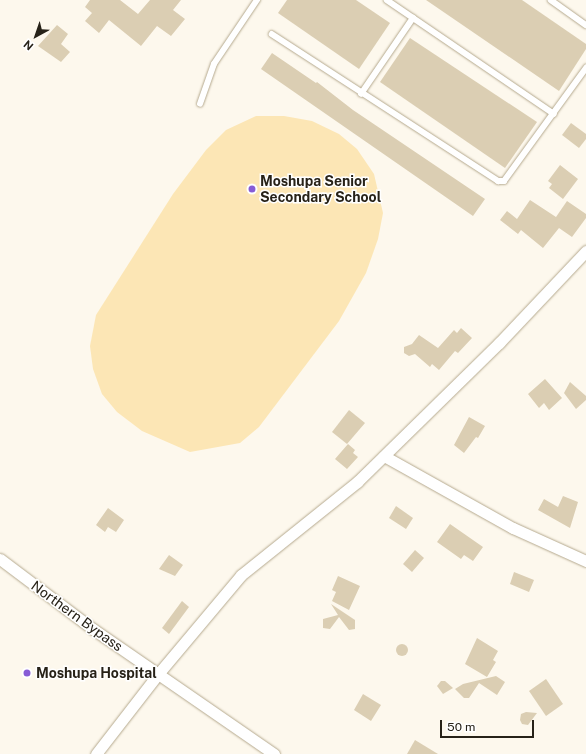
<!DOCTYPE html>
<style>
body{margin:0}
#map{position:relative;width:586px;height:754px;overflow:hidden;background:#fdf8ed;font-family:"Public Sans",sans-serif}
div>[style]{position:absolute}
.green>*{inset:0;background:#fce6b5}
.building>*{inset:0;background:#dbceb3}
.round{border-radius:50%}
.roads{filter:drop-shadow(0 0 1px #b5a98e) drop-shadow(0 0 1px #b5a98e)}
.lane>*{height:5.5px;margin:-2.75px;padding:0 2.75px;transform-origin:2.75px;border-radius:2.75px;background:#fff}
.street>*{height:11px;margin:-5.5px;padding:0 5.5px;transform-origin:5.5px;border-radius:5.5px;background:#fff}
.dots>*{width:11px;height:11px;translate:-50% -50%;box-sizing:border-box;border:2px solid #fff;border-radius:50%}
span{translate:-50% -50%;white-space:nowrap;text-align:center;line-height:1.15;-webkit-text-stroke:3px #fff;paint-order:stroke}
.poi-label{font-size:14px;color:#272218;font-weight:700}
.left{translate:0 -50%;text-align:left}
.street-label{font-size:14px;color:#272218}
.north{position:absolute;left:16px;top:16px;width:40px;height:40px;-webkit-text-stroke:3px #fff;paint-order:stroke;rotate:220deg;font-size:11px;font-weight:700;line-height:16px;text-align:center;color:#272218}
.north::after{content:'';display:block;margin:auto;width:14px;height:18px;background:#272218;clip-path:polygon(50% 0,100% 100%,50% 72%,0 100%)}
.scale{position:absolute;left:440px;top:720px;width:94px;height:18px;box-sizing:border-box;border:2px solid #272218;border-top:0;padding-left:5px;font-size:12px;line-height:14px;white-space:nowrap;color:#272218;-webkit-text-stroke:3px #fff;paint-order:stroke}
</style>
<div id="map">
<div class="green">
<div style="clip-path:polygon(256px 116px,284px 116px,312px 121px,339px 134px,357px 149px,374px 174px,383px 213px,378px 239px,366px 273px,339px 321px,259px 427px,240px 443px,190px 452px,142px 431px,117px 412px,102px 394px,93px 369px,90px 346px,96px 315px,173px 194px,206px 150px,226px 130px)"></div>
</div>
<div class="building">
<div style="clip-path:polygon(90px 0,120px 0,138px 14px,150px 0,181px 0,173px 10px,185px 19px,171px 36px,157px 26px,141px 46px,109px 20px,99px 33px,85px 21px,92px 13px,85px 7px)"></div>
<div style="clip-path:polygon(287px 0,356px 0,390px 23px,359px 69px,278px 13px)"></div>
<div style="clip-path:polygon(426px 0,522px 0,586px 44px,586px 49px,559px 91px)"></div>
<div style="clip-path:polygon(57px 25px,68px 34px,61px 44px,70px 52px,61px 62px,38px 46px)"></div>
<div style="clip-path:polygon(410px 38px,537px 122px,505px 168px,380px 82px)"></div>
<div style="clip-path:polygon(272px 53px,316px 83px,317px 82px,353px 110px,485px 199px,473px 216px,261px 69px)"></div>
<div style="clip-path:polygon(571px 123px,586px 134px,586px 139px,579px 148px,562px 135px)"></div>
<div style="clip-path:polygon(560px 165px,578px 179px,563px 199px,549px 188px,552px 184px,548px 181px)"></div>
<div style="clip-path:polygon(530px 200px,556px 217px,567px 201px,586px 214px,586px 218px,572px 237px,559px 228px,543px 248px,521px 230px,518px 234px,500px 220px,507px 211px,517px 219px)"></div>
<div style="clip-path:polygon(461px 328px,472px 338px,458px 353px,455px 351px,439px 370px,432px 364px,430px 367px,415px 354px,409px 356px,404px 353px,404px 347px,412px 344px,419px 335px,438px 348px,454px 330px,457px 333px)"></div>
<div style="clip-path:polygon(545px 379px,562px 398px,549px 410px,544px 403px,539px 408px,528px 394px)"></div>
<div style="clip-path:polygon(570px 382px,586px 396px,586px 400px,576px 409px,564px 393px)"></div>
<div style="clip-path:polygon(349px 410px,365px 423px,347px 444px,332px 432px)"></div>
<div style="clip-path:polygon(469px 417px,485px 426px,478px 438px,476px 437px,464px 453px,454px 445px)"></div>
<div style="clip-path:polygon(348px 444px,355px 450px,353px 453px,358px 457px,347px 469px,335px 459px)"></div>
<div style="clip-path:polygon(563px 496px,578px 502px,570px 528px,538px 510px,544px 499px,558px 507px)"></div>
<div style="clip-path:polygon(396px 506px,413px 518px,406px 529px,389px 518px)"></div>
<div style="clip-path:polygon(108px 508px,124px 520px,116px 532px,108px 527px,105px 532px,96px 525px)"></div>
<div style="clip-path:polygon(450px 524px,483px 547px,473px 561px,464px 555px,461px 559px,437px 542px)"></div>
<div style="clip-path:polygon(415px 550px,424px 558px,412px 572px,403px 564px)"></div>
<div style="clip-path:polygon(169px 555px,183px 565px,175px 576px,159px 569px)"></div>
<div style="clip-path:polygon(514px 572px,534px 580px,529px 592px,510px 584px)"></div>
<div style="clip-path:polygon(338px 576px,360px 586px,349px 610px,332px 601px,336px 592px,332px 590px)"></div>
<div style="clip-path:polygon(182px 601px,189px 607px,169px 634px,162px 628px)"></div>
<div style="clip-path:polygon(331px 604px,355px 620px,355px 629px,349px 630px,339px 617px,330px 629px,323px 628px,323px 619px,338px 615px)"></div>
<div style="clip-path:polygon(477px 638px,498px 651px,493px 660px,496px 662px,487px 677px,465px 664px)"></div>
<div class="round" style="left:396px;top:644px;width:12px;height:12px"></div>
<div style="clip-path:polygon(496px 676px,505px 682px,497px 695px,479px 683px,469px 698px,464px 698px,455px 689px,463px 684px)"></div>
<div style="clip-path:polygon(546px 679px,563px 704px,546px 716px,529px 691px)"></div>
<div style="clip-path:polygon(445px 681px,453px 688px,443px 694px,437px 686px,441px 681px)"></div>
<div style="clip-path:polygon(363px 694px,381px 705px,371px 721px,354px 710px)"></div>
<div style="clip-path:polygon(526px 712px,537px 713px,528px 725px,522px 724px,520px 720px,521px 714px)"></div>
<div style="clip-path:polygon(415px 740px,438px 754px,407px 754px)"></div>
</div>
<div class="roads">
<div class="lane">
<div style="left:387px;top:0;width:202px;rotate:34.3deg"></div>
<div style="left:551px;top:0;width:43px;rotate:35.5deg"></div>
<div style="left:272px;top:34px;width:270px;rotate:33deg"></div>
<div style="left:498px;top:181px;width:6px"></div>
<div style="left:504px;top:181px;width:140px;rotate:-54deg"></div>
<div style="left:361px;top:94px;width:92px;rotate:-55.6deg"></div>
<div style="left:200px;top:104px;width:42px;rotate:-70.7deg"></div>
<div style="left:214px;top:64px;width:77px;rotate:-56.1deg"></div>
</div>
<div class="street">
<div style="left:384px;top:456px;width:148px;rotate:29.2deg"></div>
<div style="left:513px;top:528px;width:80px;rotate:24.3deg"></div>
<div style="left:0;top:559px;width:116px;rotate:37deg"></div>
<div style="left:93px;top:629px;width:220px;rotate:34.6deg"></div>
<div style="left:96px;top:754px;width:101px;rotate:-52.2deg"></div>
<div style="left:158px;top:674px;width:129px;rotate:-50deg"></div>
<div style="left:241px;top:575px;width:149px;rotate:-38.7deg"></div>
<div style="left:357px;top:482px;width:199px;rotate:-44.4deg"></div>
<div style="left:499px;top:343px;width:127px;rotate:-46.6deg"></div>
</div>
</div>
<div class="dots">
<div style="left:252px;top:189px;background:#875cd6"></div>
<div style="left:27px;top:673px;background:#875cd6"></div>
</div>
<div class="poi-label">
<span class="left" style="left:260px;top:189px">Moshupa Senior<br>Secondary School</span>
<span class="left" style="left:36px;top:673px">Moshupa Hospital</span>
</div>
<div class="street-label">
<span style="left:77px;top:616px;rotate:36deg">Northern Bypass</span>
</div>
<div class="north">N</div>
<div class="scale">50 m</div>
</div>
